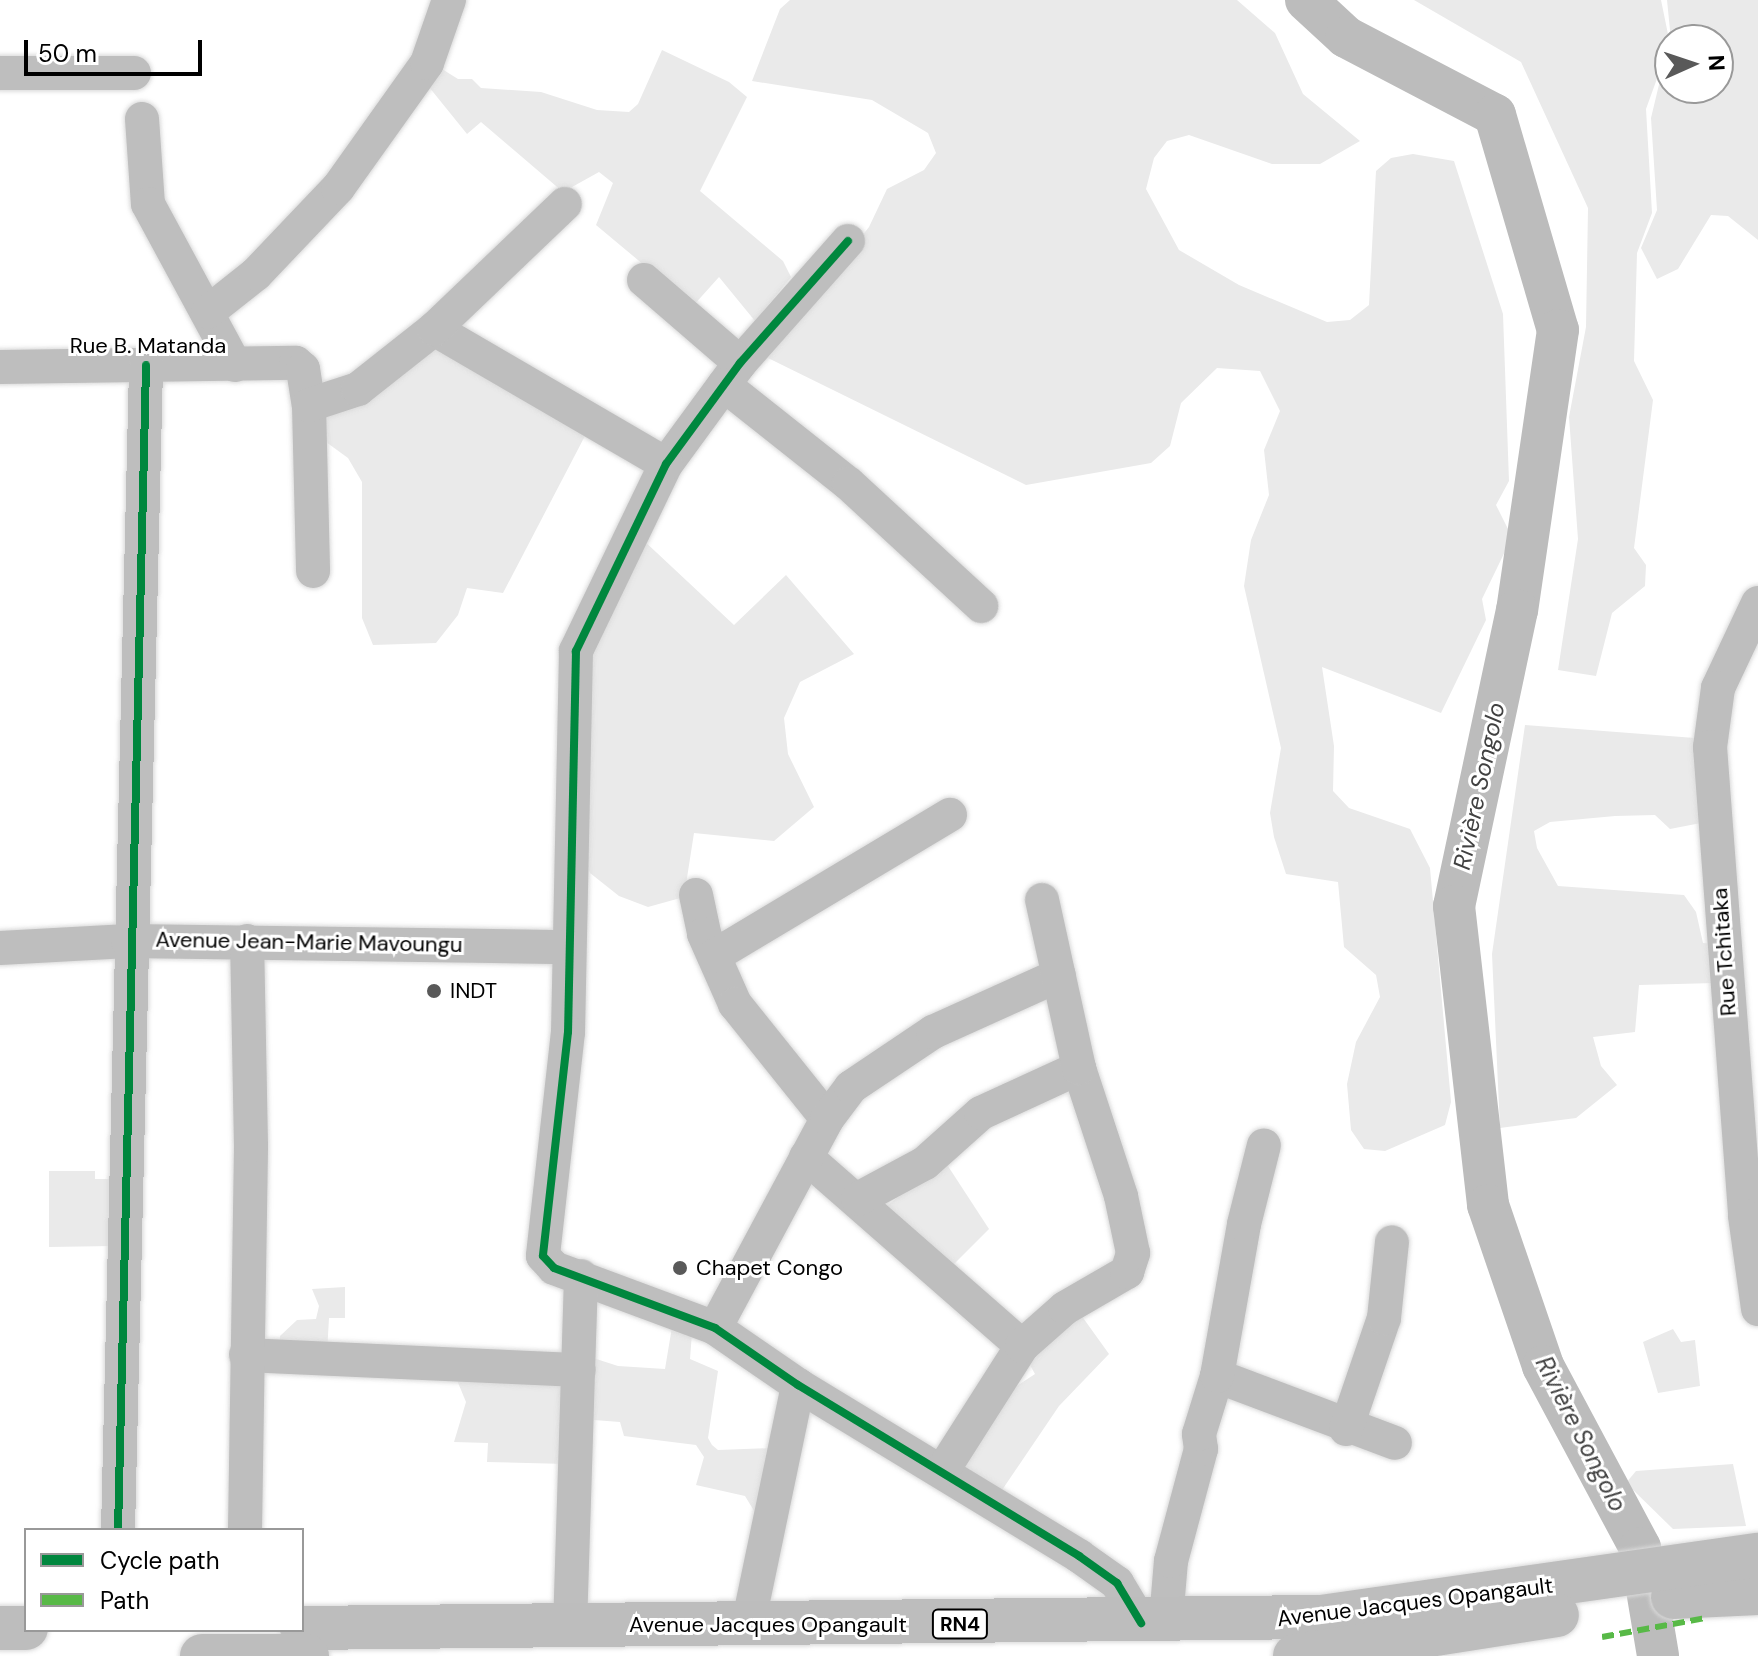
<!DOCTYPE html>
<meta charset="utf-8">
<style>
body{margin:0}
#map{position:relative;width:1758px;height:1656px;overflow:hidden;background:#fff;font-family:"DM Sans",sans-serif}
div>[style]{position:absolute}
.green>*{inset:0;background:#eaeaea}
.river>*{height:42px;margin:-21px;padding:0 21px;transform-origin:21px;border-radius:21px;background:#bcbcbc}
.roads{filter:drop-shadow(0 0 2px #dbdbdb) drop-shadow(0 0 2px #dbdbdb)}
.minor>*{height:34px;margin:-17px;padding:0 17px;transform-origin:17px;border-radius:17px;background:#bebebe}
.highway>*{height:44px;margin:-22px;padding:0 22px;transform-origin:22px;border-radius:22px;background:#bdbdbd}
.quiet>*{height:6px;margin-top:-3px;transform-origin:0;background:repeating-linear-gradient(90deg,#58b947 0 12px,transparent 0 18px)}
.cycleway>*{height:8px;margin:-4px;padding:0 4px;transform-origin:4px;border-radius:4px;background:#00873e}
.dots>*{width:22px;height:22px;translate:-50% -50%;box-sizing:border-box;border:4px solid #fff;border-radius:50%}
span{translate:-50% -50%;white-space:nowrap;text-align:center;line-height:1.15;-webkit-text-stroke:6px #fff;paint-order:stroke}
.shield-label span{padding:2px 6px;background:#fff;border:2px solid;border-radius:6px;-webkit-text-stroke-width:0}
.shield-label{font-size:20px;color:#000;font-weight:700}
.street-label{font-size:22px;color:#000}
.poi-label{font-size:22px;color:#000}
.left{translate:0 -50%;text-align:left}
.water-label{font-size:24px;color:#414141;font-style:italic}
.legend{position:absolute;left:24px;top:1528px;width:280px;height:104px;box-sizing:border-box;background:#fff;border:2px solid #999;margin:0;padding:10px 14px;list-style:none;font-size:24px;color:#000}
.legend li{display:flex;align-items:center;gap:16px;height:40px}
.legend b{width:40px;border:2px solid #999}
.north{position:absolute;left:1654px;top:24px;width:80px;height:80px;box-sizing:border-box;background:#fff;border:2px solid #999;border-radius:50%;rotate:87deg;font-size:22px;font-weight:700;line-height:32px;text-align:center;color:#000}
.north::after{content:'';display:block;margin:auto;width:28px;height:36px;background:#595959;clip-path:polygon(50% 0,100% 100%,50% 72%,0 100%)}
.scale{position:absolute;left:24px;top:40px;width:178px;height:36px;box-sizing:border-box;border:4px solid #000;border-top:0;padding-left:10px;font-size:24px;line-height:28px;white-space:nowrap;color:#000;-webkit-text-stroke:6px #fff;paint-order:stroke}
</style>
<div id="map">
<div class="green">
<div style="clip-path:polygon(790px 0,1237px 0,1275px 33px,1303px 94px,1360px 141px,1320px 164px,1272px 164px,1189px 135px,1167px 141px,1154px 158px,1146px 189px,1179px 250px,1239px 285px,1327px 322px,1350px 320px,1369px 305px,1376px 171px,1391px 158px,1413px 154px,1454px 161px,1503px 314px,1509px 481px,1496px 505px,1512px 537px,1482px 599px,1486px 620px,1441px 713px,1322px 667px,1334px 746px,1333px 791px,1349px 808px,1410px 829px,1430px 868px,1451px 1102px,1445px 1125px,1385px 1151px,1364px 1149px,1351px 1130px,1347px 1084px,1356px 1042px,1380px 997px,1376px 975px,1344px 947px,1338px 882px,1286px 874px,1274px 837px,1270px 813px,1281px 748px,1244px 586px,1251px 540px,1269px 495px,1264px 450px,1280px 411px,1260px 371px,1217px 368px,1181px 403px,1170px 446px,1151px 463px,1026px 485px,768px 358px,869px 227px,887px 189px,924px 170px,936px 153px,928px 133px,872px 100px,752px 81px,780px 9px)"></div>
<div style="clip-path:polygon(1414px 0,1661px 0,1670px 44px,1670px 88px,1718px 88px,1718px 40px,1671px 40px,1667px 0,1758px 0,1758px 240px,1728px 216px,1711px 215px,1678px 269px,1657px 279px,1641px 248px,1657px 210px,1651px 118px,1667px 51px,1646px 109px,1652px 213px,1637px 253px,1634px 361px,1653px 400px,1634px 548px,1646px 565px,1645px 586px,1612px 613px,1596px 676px,1558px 670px,1578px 539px,1569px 417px,1586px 327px,1588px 208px,1521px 62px)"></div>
<div style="clip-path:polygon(662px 50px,729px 82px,747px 97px,700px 191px,783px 261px,791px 277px,755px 321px,719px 277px,693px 306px,596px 225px,613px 183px,599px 172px,563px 192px,481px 122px,467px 134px,429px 87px,434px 64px,458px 79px,472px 79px,481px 88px,541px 92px,597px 110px,629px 112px,638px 104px)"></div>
<div style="clip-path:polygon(440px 338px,586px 434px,503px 593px,467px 588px,458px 615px,436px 643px,373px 645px,362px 618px,362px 482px,348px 458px,326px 442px,320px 413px)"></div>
<div style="clip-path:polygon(641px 538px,734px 625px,786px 575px,854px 654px,800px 682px,784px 718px,788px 754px,814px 807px,774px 841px,694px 833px,684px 897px,648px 907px,619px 896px,590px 873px,581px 851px,583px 669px)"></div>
<div style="clip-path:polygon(1525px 725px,1695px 738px,1706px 822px,1670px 829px,1655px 815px,1615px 816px,1550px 822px,1534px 831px,1537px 848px,1558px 886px,1684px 895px,1696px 912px,1703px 943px,1716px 944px,1715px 983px,1639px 985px,1635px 1032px,1593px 1037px,1601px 1066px,1617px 1085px,1576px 1118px,1500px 1128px,1492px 954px)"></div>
<div style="clip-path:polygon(944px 1160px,989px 1229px,948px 1270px,883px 1209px)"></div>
<div style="clip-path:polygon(49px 1171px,95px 1171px,95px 1179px,112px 1179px,113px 1246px,49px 1247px)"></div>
<div style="clip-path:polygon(345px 1287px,345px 1318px,329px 1318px,327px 1353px,279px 1353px,280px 1336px,297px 1320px,316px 1319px,319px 1306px,312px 1289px)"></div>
<div style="clip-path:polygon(1076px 1308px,1109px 1354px,1059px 1406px,1000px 1493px,954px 1467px,1000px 1397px,1035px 1374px,1024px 1354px)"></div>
<div style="clip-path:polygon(672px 1327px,692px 1333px,690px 1359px,718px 1371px,708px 1438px,712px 1445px,718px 1450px,773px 1448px,759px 1519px,745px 1496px,696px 1485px,704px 1457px,696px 1445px,624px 1436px,620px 1422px,594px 1420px,582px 1426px,587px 1356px,618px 1366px,665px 1369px)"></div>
<div style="clip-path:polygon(1673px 1329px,1681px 1342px,1695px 1340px,1700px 1386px,1658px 1393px,1643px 1342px)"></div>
<div style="clip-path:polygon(454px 1373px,562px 1379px,566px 1464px,487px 1462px,488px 1443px,454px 1442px,466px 1402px)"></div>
<div style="clip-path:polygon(1733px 1464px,1746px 1526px,1673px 1529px,1626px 1483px,1636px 1471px)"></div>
</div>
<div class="river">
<div style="left:1306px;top:0;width:54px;rotate:42.8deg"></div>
<div style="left:1346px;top:37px;width:168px;rotate:27.6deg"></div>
<div style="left:1495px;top:115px;width:224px;rotate:73.7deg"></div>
<div style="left:1558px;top:330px;width:283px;rotate:98.3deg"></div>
<div style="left:1517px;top:610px;width:303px;rotate:102deg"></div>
<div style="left:1454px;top:906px;width:301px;rotate:83.5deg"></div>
<div style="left:1488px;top:1205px;width:170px;rotate:71.1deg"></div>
<div style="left:1543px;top:1366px;width:206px;rotate:61.9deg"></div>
<div style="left:1640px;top:1548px;width:109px;rotate:80.5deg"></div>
</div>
<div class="roads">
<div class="minor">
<div style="left:0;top:73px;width:134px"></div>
<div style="left:142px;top:119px;width:85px;rotate:86deg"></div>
<div style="left:148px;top:204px;width:183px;rotate:61.6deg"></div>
<div style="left:848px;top:241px;width:163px;rotate:131.5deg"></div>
<div style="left:740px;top:363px;width:125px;rotate:126.2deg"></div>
<div style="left:666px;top:464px;width:208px;rotate:115.7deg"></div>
<div style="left:576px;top:651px;width:381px;rotate:91.2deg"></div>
<div style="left:568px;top:1032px;width:225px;rotate:96.4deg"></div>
<div style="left:543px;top:1256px;width:16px;rotate:47deg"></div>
<div style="left:554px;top:1268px;width:172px;rotate:20.4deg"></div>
<div style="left:715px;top:1328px;width:101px;rotate:34.5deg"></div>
<div style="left:798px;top:1385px;width:329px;rotate:31.3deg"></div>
<div style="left:1079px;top:1556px;width:47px;rotate:35.4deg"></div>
<div style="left:1117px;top:1583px;width:47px;rotate:59deg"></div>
<div style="left:644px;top:280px;width:127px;rotate:40.8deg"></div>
<div style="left:208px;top:312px;width:61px;rotate:-38.4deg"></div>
<div style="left:256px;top:274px;width:119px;rotate:-46.4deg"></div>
<div style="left:338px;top:188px;width:153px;rotate:-54.5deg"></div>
<div style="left:427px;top:63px;width:67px;rotate:-70.8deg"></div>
<div style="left:434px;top:329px;width:268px;rotate:30.2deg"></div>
<div style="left:0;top:367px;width:296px;rotate:-0.8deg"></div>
<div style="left:296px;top:363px;width:9px;rotate:41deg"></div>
<div style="left:303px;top:369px;width:36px;rotate:81deg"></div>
<div style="left:309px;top:405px;width:166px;rotate:88.6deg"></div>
<div style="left:724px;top:385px;width:159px;rotate:38.4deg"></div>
<div style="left:849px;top:484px;width:180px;rotate:42.7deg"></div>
<div style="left:309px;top:405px;width:52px;rotate:-18.1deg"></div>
<div style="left:358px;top:389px;width:97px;rotate:-38.3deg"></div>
<div style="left:434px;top:329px;width:181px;rotate:-43.7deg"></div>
<div style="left:1758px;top:603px;width:94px;rotate:115.2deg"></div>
<div style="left:1718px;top:688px;width:60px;rotate:97.7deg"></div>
<div style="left:1710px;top:747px;width:470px;rotate:85.7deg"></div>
<div style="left:1745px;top:1216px;width:94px;rotate:82deg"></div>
<div style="left:696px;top:895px;width:40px;rotate:78deg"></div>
<div style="left:704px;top:934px;width:77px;rotate:66.1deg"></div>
<div style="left:735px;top:1004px;width:147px;rotate:51.3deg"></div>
<div style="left:0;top:948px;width:128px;rotate:-3.1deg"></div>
<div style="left:128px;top:941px;width:441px;rotate:0.8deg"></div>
<div style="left:714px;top:956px;width:275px;rotate:-30.9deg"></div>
<div style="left:806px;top:1157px;width:287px;rotate:41.2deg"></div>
<div style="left:858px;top:1199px;width:76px;rotate:-28.2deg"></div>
<div style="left:925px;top:1163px;width:75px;rotate:-41.8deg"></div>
<div style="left:981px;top:1113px;width:108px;rotate:-24.7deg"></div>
<div style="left:715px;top:1328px;width:237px;rotate:-61.8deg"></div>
<div style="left:827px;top:1119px;width:40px;rotate:-53deg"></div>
<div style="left:851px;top:1087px;width:99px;rotate:-33.9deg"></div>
<div style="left:933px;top:1032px;width:138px;rotate:-24.3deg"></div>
<div style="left:246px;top:1355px;width:333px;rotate:2.6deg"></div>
<div style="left:1217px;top:1376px;width:190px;rotate:20.6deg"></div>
<div style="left:1346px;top:1429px;width:117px;rotate:-71.1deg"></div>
<div style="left:1384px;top:1318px;width:76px;rotate:-84deg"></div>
<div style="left:943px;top:1470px;width:147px;rotate:-57.5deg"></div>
<div style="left:1022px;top:1346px;width:57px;rotate:-41.5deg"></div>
<div style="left:1065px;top:1308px;width:72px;rotate:-30.1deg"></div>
<div style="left:1127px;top:1272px;width:20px;rotate:-72deg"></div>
<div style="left:1133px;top:1253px;width:58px;rotate:-101.9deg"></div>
<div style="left:1121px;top:1196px;width:135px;rotate:-108.2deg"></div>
<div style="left:1079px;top:1068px;width:172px;rotate:-102.4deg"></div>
<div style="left:118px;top:1530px;width:1165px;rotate:-88.62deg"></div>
<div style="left:245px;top:1530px;width:384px;rotate:-89.1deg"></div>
<div style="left:251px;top:1146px;width:205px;rotate:-91.1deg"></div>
<div style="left:1166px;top:1620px;width:59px;rotate:-85.2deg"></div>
<div style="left:1171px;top:1561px;width:116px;rotate:-75deg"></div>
<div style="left:1201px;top:1449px;width:15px;rotate:-98deg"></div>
<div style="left:1199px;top:1434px;width:61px;rotate:-72.8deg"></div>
<div style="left:1217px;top:1376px;width:154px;rotate:-79.9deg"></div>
<div style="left:1244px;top:1224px;width:81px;rotate:-75.8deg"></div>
<div style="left:748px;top:1625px;width:245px;rotate:-78.2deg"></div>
<div style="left:570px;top:1627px;width:351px;rotate:-88.2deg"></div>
</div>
<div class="highway">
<div style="left:1673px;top:1597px;width:85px;rotate:-2.7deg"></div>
<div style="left:0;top:1628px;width:26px"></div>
<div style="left:302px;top:1628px;width:1019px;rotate:-0.62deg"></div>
<div style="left:1321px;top:1617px;width:441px;rotate:-8.1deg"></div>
<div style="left:202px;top:1656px;width:105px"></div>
<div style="left:1295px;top:1656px;width:265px;rotate:-8.9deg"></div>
</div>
</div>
<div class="quiet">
<div style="left:1602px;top:1637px;width:106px;rotate:-10.4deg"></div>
</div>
<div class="cycleway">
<div style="left:848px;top:241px;width:163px;rotate:131.5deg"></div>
<div style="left:740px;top:363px;width:125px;rotate:126.2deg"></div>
<div style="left:666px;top:464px;width:208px;rotate:115.7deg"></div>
<div style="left:576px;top:651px;width:381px;rotate:91.2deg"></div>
<div style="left:568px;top:1032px;width:225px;rotate:96.4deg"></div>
<div style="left:543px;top:1256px;width:16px;rotate:47deg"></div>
<div style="left:554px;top:1268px;width:172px;rotate:20.4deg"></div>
<div style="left:715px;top:1328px;width:101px;rotate:34.5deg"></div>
<div style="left:798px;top:1385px;width:329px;rotate:31.3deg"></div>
<div style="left:1079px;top:1556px;width:47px;rotate:35.4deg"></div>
<div style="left:1117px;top:1583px;width:47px;rotate:59deg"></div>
<div style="left:118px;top:1530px;width:1165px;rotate:-88.62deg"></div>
</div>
<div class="dots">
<div style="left:434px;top:991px;background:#595959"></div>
<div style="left:680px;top:1268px;background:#595959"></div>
</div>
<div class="shield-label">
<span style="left:960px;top:1624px">RN4</span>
</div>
<div class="street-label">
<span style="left:148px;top:346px">Rue B. Matanda</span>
<span style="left:309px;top:942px;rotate:1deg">Avenue Jean-Marie Mavoungu</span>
<span style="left:1724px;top:952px;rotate:-94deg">Rue Tchitaka</span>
<span style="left:1415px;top:1602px;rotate:-7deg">Avenue Jacques Opangault</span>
<span style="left:768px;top:1625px">Avenue Jacques Opangault</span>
</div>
<div class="poi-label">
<span class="left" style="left:450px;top:991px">INDT</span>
<span class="left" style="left:696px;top:1268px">Chapet Congo</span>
</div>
<div class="water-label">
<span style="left:1479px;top:786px;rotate:-78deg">Rivière Songolo</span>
<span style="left:1581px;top:1434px;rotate:63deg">Rivière Songolo</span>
</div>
<ul class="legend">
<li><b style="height:10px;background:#00873e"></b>Cycle path</li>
<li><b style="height:10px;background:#58b947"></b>Path</li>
</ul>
<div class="north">N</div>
<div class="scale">50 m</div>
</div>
